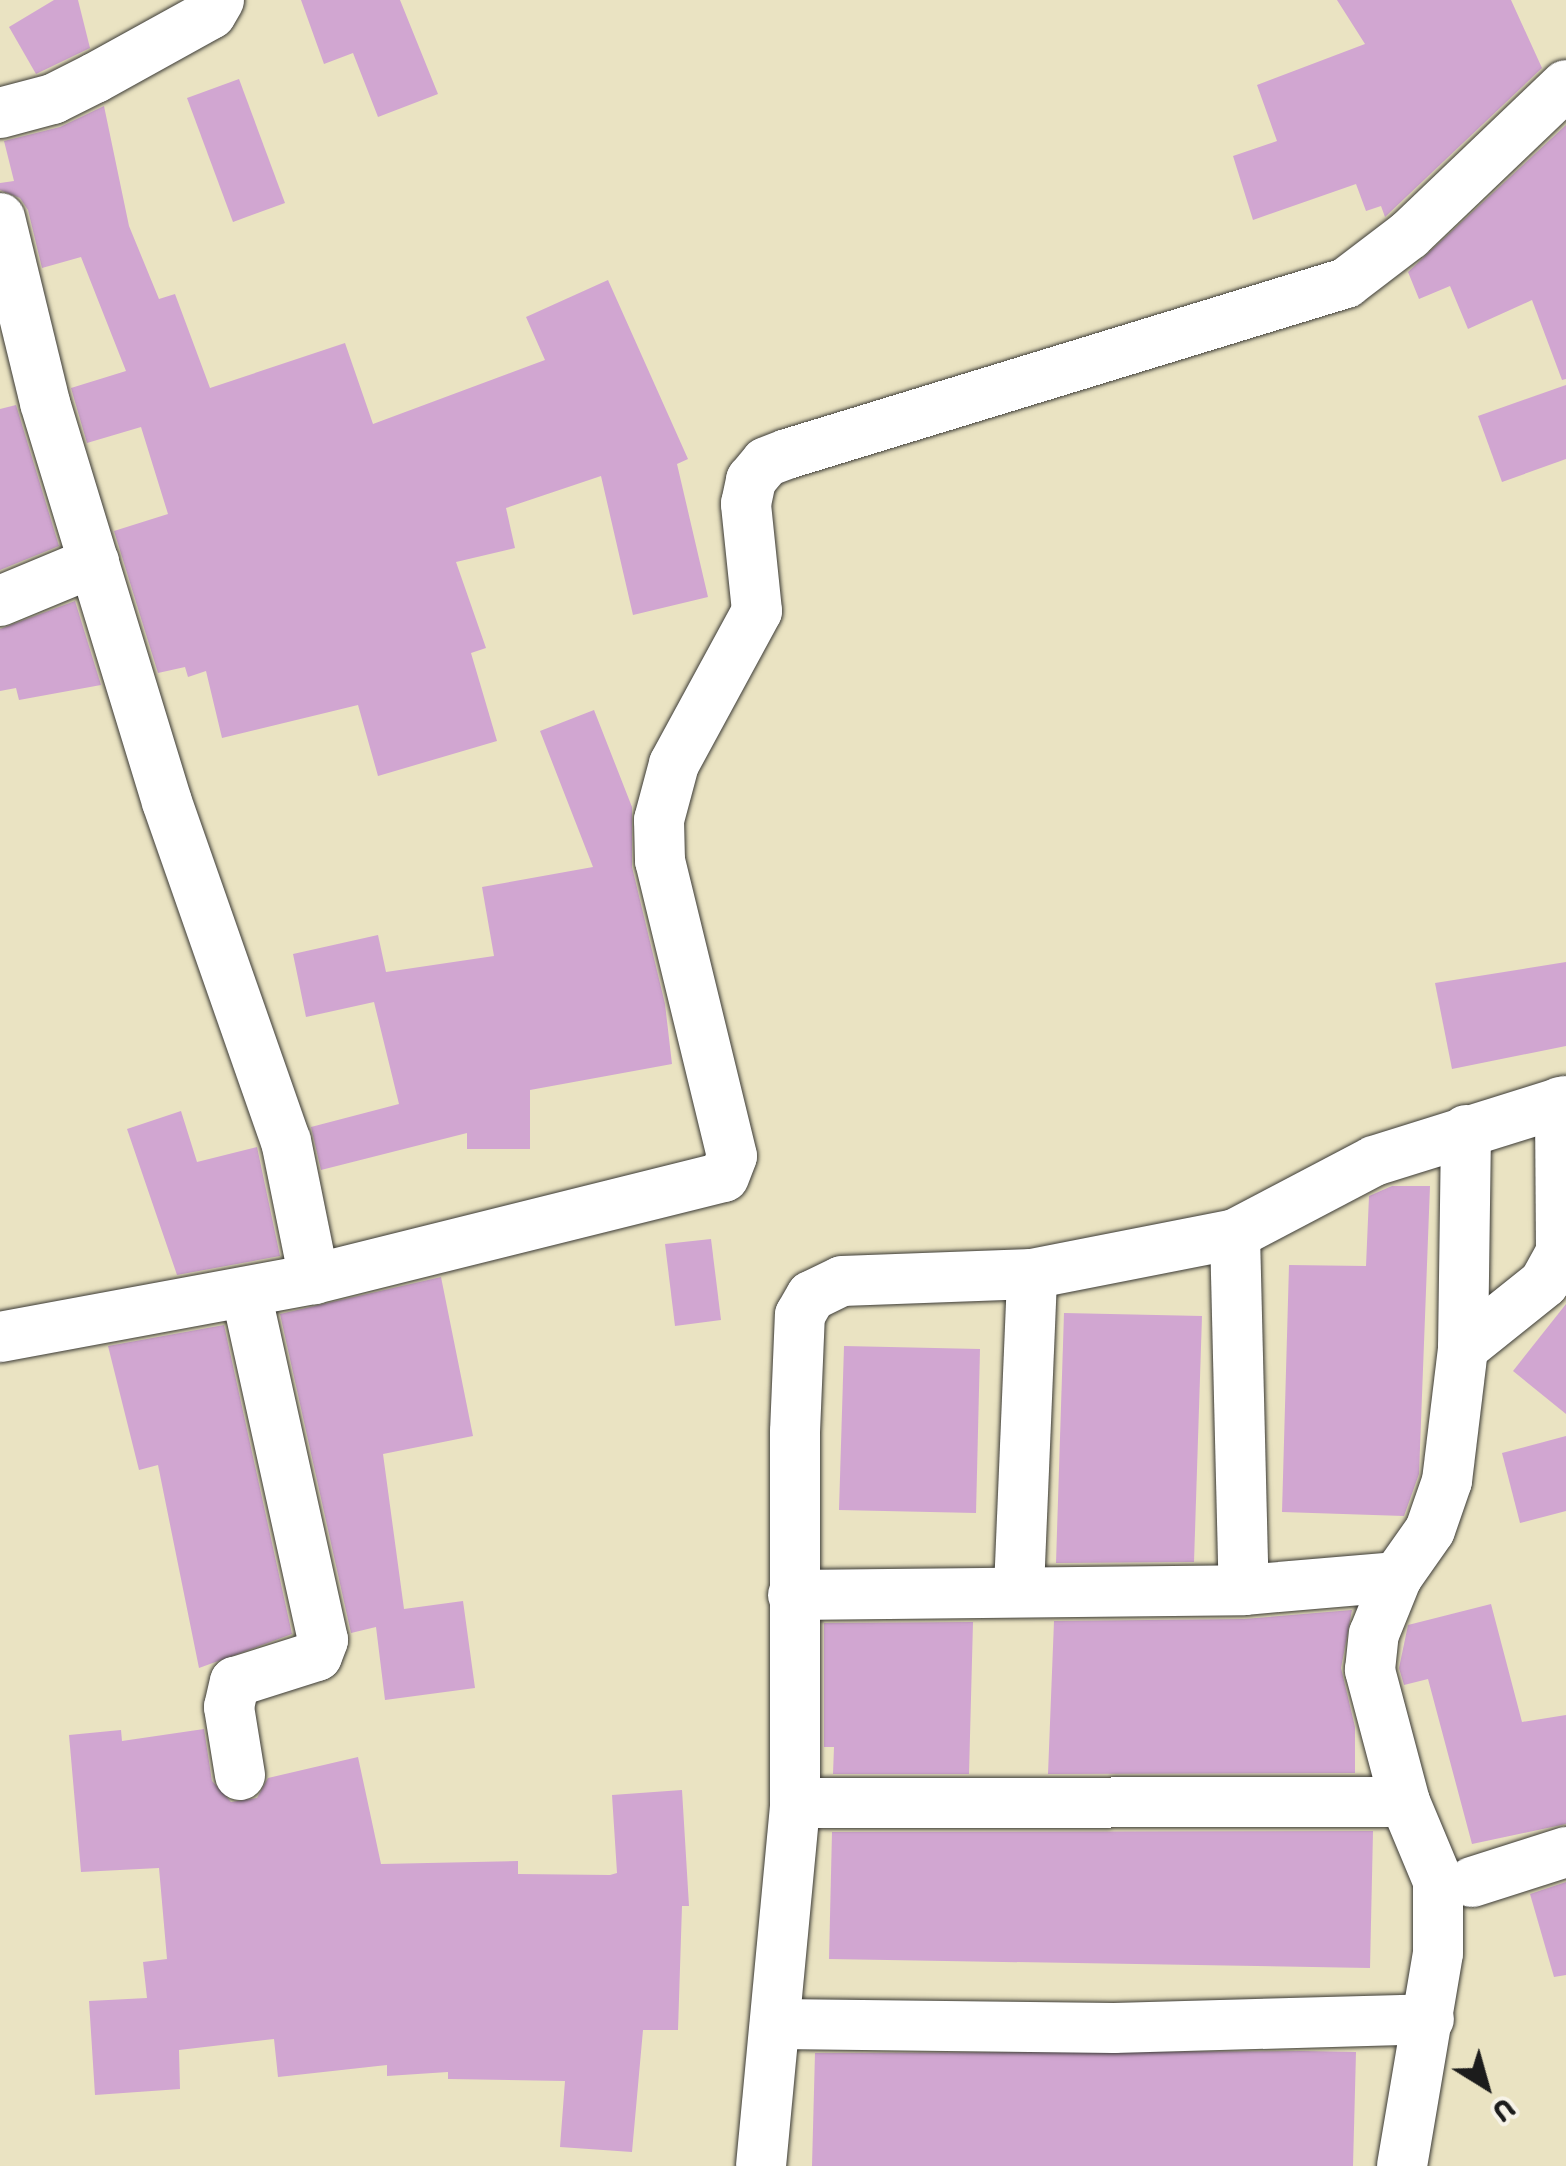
<!DOCTYPE html>
<style>
body{margin:0}
#map{position:relative;width:1566px;height:2166px;overflow:hidden;background:#eae3c2;font-family:"Shantell Sans",sans-serif}
div>[style]{position:absolute}
.building>*{inset:0;background:#d1a6d1}
.roads{filter:drop-shadow(0 0 2px #3b3a35) drop-shadow(0 0 2px #3b3a35)}
.street>*{height:50px;margin:-25px;padding:0 25px;transform-origin:25px;border-radius:25px;background:#fff}
span{translate:-50% -50%;white-space:nowrap;text-align:center;line-height:1.15;-webkit-text-stroke:9px #f7f3e8;paint-order:stroke}
.north{position:absolute;left:1436px;top:2036px;width:100px;height:100px;-webkit-text-stroke:8px #f7f3e8;paint-order:stroke;rotate:143deg;font-size:28px;font-weight:700;line-height:40px;text-align:center;color:#1c1c1c}
.north::after{content:'';display:block;margin:auto;width:35px;height:45px;background:#1c1c1c;clip-path:polygon(50% 0,100% 100%,50% 72%,0 100%)}
</style>
<div id="map">
<div class="building">
<div style="clip-path:polygon(54px 0,78px 0,90px 48px,36px 74px,9px 27px)"></div>
<div style="clip-path:polygon(301px 0,400px 0,438px 94px,378px 117px,353px 53px,324px 64px)"></div>
<div style="clip-path:polygon(1337px 0,1511px 0,1542px 68px,1385px 217px,1381px 206px,1366px 211px,1356px 184px,1253px 220px,1233px 156px,1277px 141px,1257px 85px,1365px 44px)"></div>
<div style="clip-path:polygon(239px 79px,285px 203px,233px 222px,187px 98px)"></div>
<div style="clip-path:polygon(104px 106px,129px 226px,159px 299px,175px 294px,210px 388px,345px 343px,373px 424px,545px 360px,526px 317px,608px 280px,688px 459px,677px 464px,708px 597px,633px 615px,601px 476px,506px 508px,515px 548px,456px 562px,486px 648px,471px 653px,497px 741px,378px 776px,358px 705px,222px 738px,206px 671px,188px 677px,185px 667px,158px 673px,114px 531px,168px 514px,141px 427px,87px 443px,73px 395px,71px 388px,126px 371px,81px 257px,42px 268px,28px 210px,20px 198px,0 190px,0 183px,14px 181px,4px 141px,60px 127px)"></div>
<div style="clip-path:polygon(1566px 125px,1566px 379px,1562px 380px,1532px 300px,1468px 329px,1450px 286px,1419px 299px,1408px 272px)"></div>
<div style="clip-path:polygon(1566px 385px,1566px 459px,1502px 482px,1478px 416px)"></div>
<div style="clip-path:polygon(16px 405px,59px 546px,0 570px,0 409px)"></div>
<div style="clip-path:polygon(75px 601px,101px 685px,19px 700px,16px 688px,0 691px,0 629px)"></div>
<div style="clip-path:polygon(594px 710px,632px 807px,632px 867px,665px 1004px,672px 1064px,530px 1090px,530px 1149px,467px 1149px,467px 1133px,321px 1170px,311px 1127px,399px 1104px,374px 1002px,306px 1017px,293px 954px,378px 935px,386px 972px,494px 956px,482px 887px,593px 867px,540px 731px)"></div>
<div style="clip-path:polygon(1566px 962px,1566px 1046px,1452px 1069px,1435px 983px)"></div>
<div style="clip-path:polygon(181px 1111px,197px 1162px,257px 1147px,280px 1256px,177px 1275px,127px 1129px)"></div>
<div style="clip-path:polygon(1392px 1186px,1430px 1186px,1419px 1474px,1404px 1516px,1282px 1512px,1289px 1265px,1366px 1266px,1369px 1196px)"></div>
<div style="clip-path:polygon(711px 1239px,721px 1320px,675px 1326px,665px 1244px)"></div>
<div style="clip-path:polygon(441px 1277px,473px 1436px,383px 1454px,404px 1609px,463px 1601px,475px 1688px,385px 1700px,376px 1627px,351px 1633px,280px 1314px)"></div>
<div style="clip-path:polygon(1566px 1304px,1566px 1414px,1513px 1371px)"></div>
<div style="clip-path:polygon(1064px 1313px,1202px 1316px,1194px 1562px,1056px 1563px)"></div>
<div style="clip-path:polygon(224px 1325px,292px 1634px,199px 1668px,158px 1465px,139px 1470px,108px 1346px)"></div>
<div style="clip-path:polygon(844px 1346px,980px 1349px,976px 1513px,839px 1510px)"></div>
<div style="clip-path:polygon(1566px 1436px,1566px 1511px,1520px 1523px,1502px 1453px)"></div>
<div style="clip-path:polygon(1491px 1604px,1522px 1722px,1566px 1715px,1566px 1824px,1472px 1844px,1428px 1679px,1404px 1685px,1399px 1668px,1408px 1625px)"></div>
<div style="clip-path:polygon(1352px 1610px,1341px 1668px,1355px 1727px,1355px 1773px,1048px 1774px,1054px 1621px,1244px 1619px)"></div>
<div style="clip-path:polygon(973px 1622px,969px 1774px,833px 1774px,834px 1747px,824px 1747px,824px 1623px)"></div>
<div style="clip-path:polygon(204px 1729px,212px 1781px,231px 1802px,257px 1798px,268px 1778px,358px 1757px,381px 1864px,518px 1861px,518px 1874px,610px 1875px,617px 1873px,612px 1795px,682px 1790px,689px 1906px,682px 1906px,678px 2030px,643px 2030px,632px 2152px,560px 2147px,565px 2081px,448px 2079px,448px 2072px,387px 2076px,387px 2065px,278px 2077px,274px 2039px,179px 2050px,180px 2089px,95px 2095px,89px 2001px,147px 1998px,143px 1962px,167px 1959px,159px 1868px,81px 1872px,69px 1735px,121px 1730px,122px 1741px)"></div>
<div style="clip-path:polygon(1373px 1831px,1370px 1968px,829px 1959px,832px 1832px)"></div>
<div style="clip-path:polygon(1566px 1882px,1566px 1975px,1554px 1977px,1530px 1894px)"></div>
<div style="clip-path:polygon(1303px 2051px,1356px 2052px,1353px 2166px,812px 2166px,815px 2053px)"></div>
</div>
<div class="roads">
<div class="street">
<div style="left:0;top:113px;width:55px;rotate:-14.8deg"></div>
<div style="left:53px;top:99px;width:47px;rotate:-26.6deg"></div>
<div style="left:95px;top:78px;width:132px;rotate:-28.9deg"></div>
<div style="left:211px;top:14px;width:16px;rotate:-60deg"></div>
<div style="left:0;top:218px;width:190px;rotate:76.3deg"></div>
<div style="left:45px;top:403px;width:417px;rotate:73deg"></div>
<div style="left:167px;top:802px;width:359px;rotate:70.7deg"></div>
<div style="left:286px;top:1141px;width:141px;rotate:78.5deg"></div>
<div style="left:0;top:601px;width:102px;rotate:-22.5deg"></div>
<div style="left:1235px;top:1234px;width:356px;rotate:88.6deg"></div>
<div style="left:0;top:1337px;width:319px;rotate:-10.5deg"></div>
<div style="left:314px;top:1279px;width:422px;rotate:-14deg"></div>
<div style="left:724px;top:1177px;width:22px;rotate:-69deg"></div>
<div style="left:732px;top:1156px;width:304px;rotate:-103.7deg"></div>
<div style="left:660px;top:861px;width:41px;rotate:-91.4deg"></div>
<div style="left:659px;top:820px;width:58px;rotate:-75deg"></div>
<div style="left:674px;top:764px;width:174px;rotate:-61.5deg"></div>
<div style="left:757px;top:611px;width:108px;rotate:-95.9deg"></div>
<div style="left:746px;top:504px;width:25px;rotate:-78deg"></div>
<div style="left:751px;top:480px;width:23px;rotate:-50deg"></div>
<div style="left:766px;top:462px;width:22px;rotate:-21deg"></div>
<div style="left:787px;top:454px;width:585px;rotate:-17.01deg"></div>
<div style="left:1346px;top:283px;width:79px;rotate:-37.3deg"></div>
<div style="left:1409px;top:235px;width:217px;rotate:-43.7deg"></div>
<div style="left:1463px;top:1348px;width:104px;rotate:-38.7deg"></div>
<div style="left:1544px;top:1283px;width:35px;rotate:-61deg"></div>
<div style="left:1561px;top:1252px;width:150px;rotate:-90.4deg"></div>
<div style="left:1019px;top:1589px;width:315px;rotate:-87.6deg"></div>
<div style="left:793px;top:1595px;width:451px;rotate:-0.6deg"></div>
<div style="left:1244px;top:1590px;width:154px;rotate:-4.9deg"></div>
<div style="left:240px;top:1775px;width:69px;rotate:-99.2deg"></div>
<div style="left:229px;top:1707px;width:26px;rotate:-77deg"></div>
<div style="left:235px;top:1682px;width:86px;rotate:-17.6deg"></div>
<div style="left:317px;top:1656px;width:17px;rotate:-69deg"></div>
<div style="left:323px;top:1640px;width:355px;rotate:-102.5deg"></div>
<div style="left:795px;top:1803px;width:610px;rotate:-0.09deg"></div>
<div style="left:1472px;top:1882px;width:99px;rotate:-17.7deg"></div>
<div style="left:778px;top:2024px;width:336px;rotate:0.7deg"></div>
<div style="left:1114px;top:2028px;width:315px;rotate:-1.6deg"></div>
<div style="left:761px;top:2166px;width:365px;rotate:-84.6deg"></div>
<div style="left:795px;top:1803px;width:371px;rotate:-90deg"></div>
<div style="left:795px;top:1432px;width:117px;rotate:-87.6deg"></div>
<div style="left:800px;top:1315px;width:22px;rotate:-60deg"></div>
<div style="left:811px;top:1296px;width:34px;rotate:-26deg"></div>
<div style="left:842px;top:1281px;width:190px;rotate:-2.1deg"></div>
<div style="left:1032px;top:1274px;width:207px;rotate:-11.1deg"></div>
<div style="left:1235px;top:1234px;width:157px;rotate:-27.7deg"></div>
<div style="left:1374px;top:1161px;width:201px;rotate:-17.4deg"></div>
<div style="left:1402px;top:2166px;width:216px;rotate:-80.4deg"></div>
<div style="left:1438px;top:1953px;width:72px;rotate:-90deg"></div>
<div style="left:1438px;top:1881px;width:86px;rotate:-112.7deg"></div>
<div style="left:1405px;top:1802px;width:137px;rotate:-104.9deg"></div>
<div style="left:1370px;top:1670px;width:36px;rotate:-84deg"></div>
<div style="left:1374px;top:1634px;width:61px;rotate:-68deg"></div>
<div style="left:1397px;top:1577px;width:57px;rotate:-54.9deg"></div>
<div style="left:1430px;top:1530px;width:52px;rotate:-70.9deg"></div>
<div style="left:1447px;top:1481px;width:134px;rotate:-83.1deg"></div>
<div style="left:1463px;top:1348px;width:218px;rotate:-89.2deg"></div>
</div>
</div>
<div class="north">U</div>
</div>
